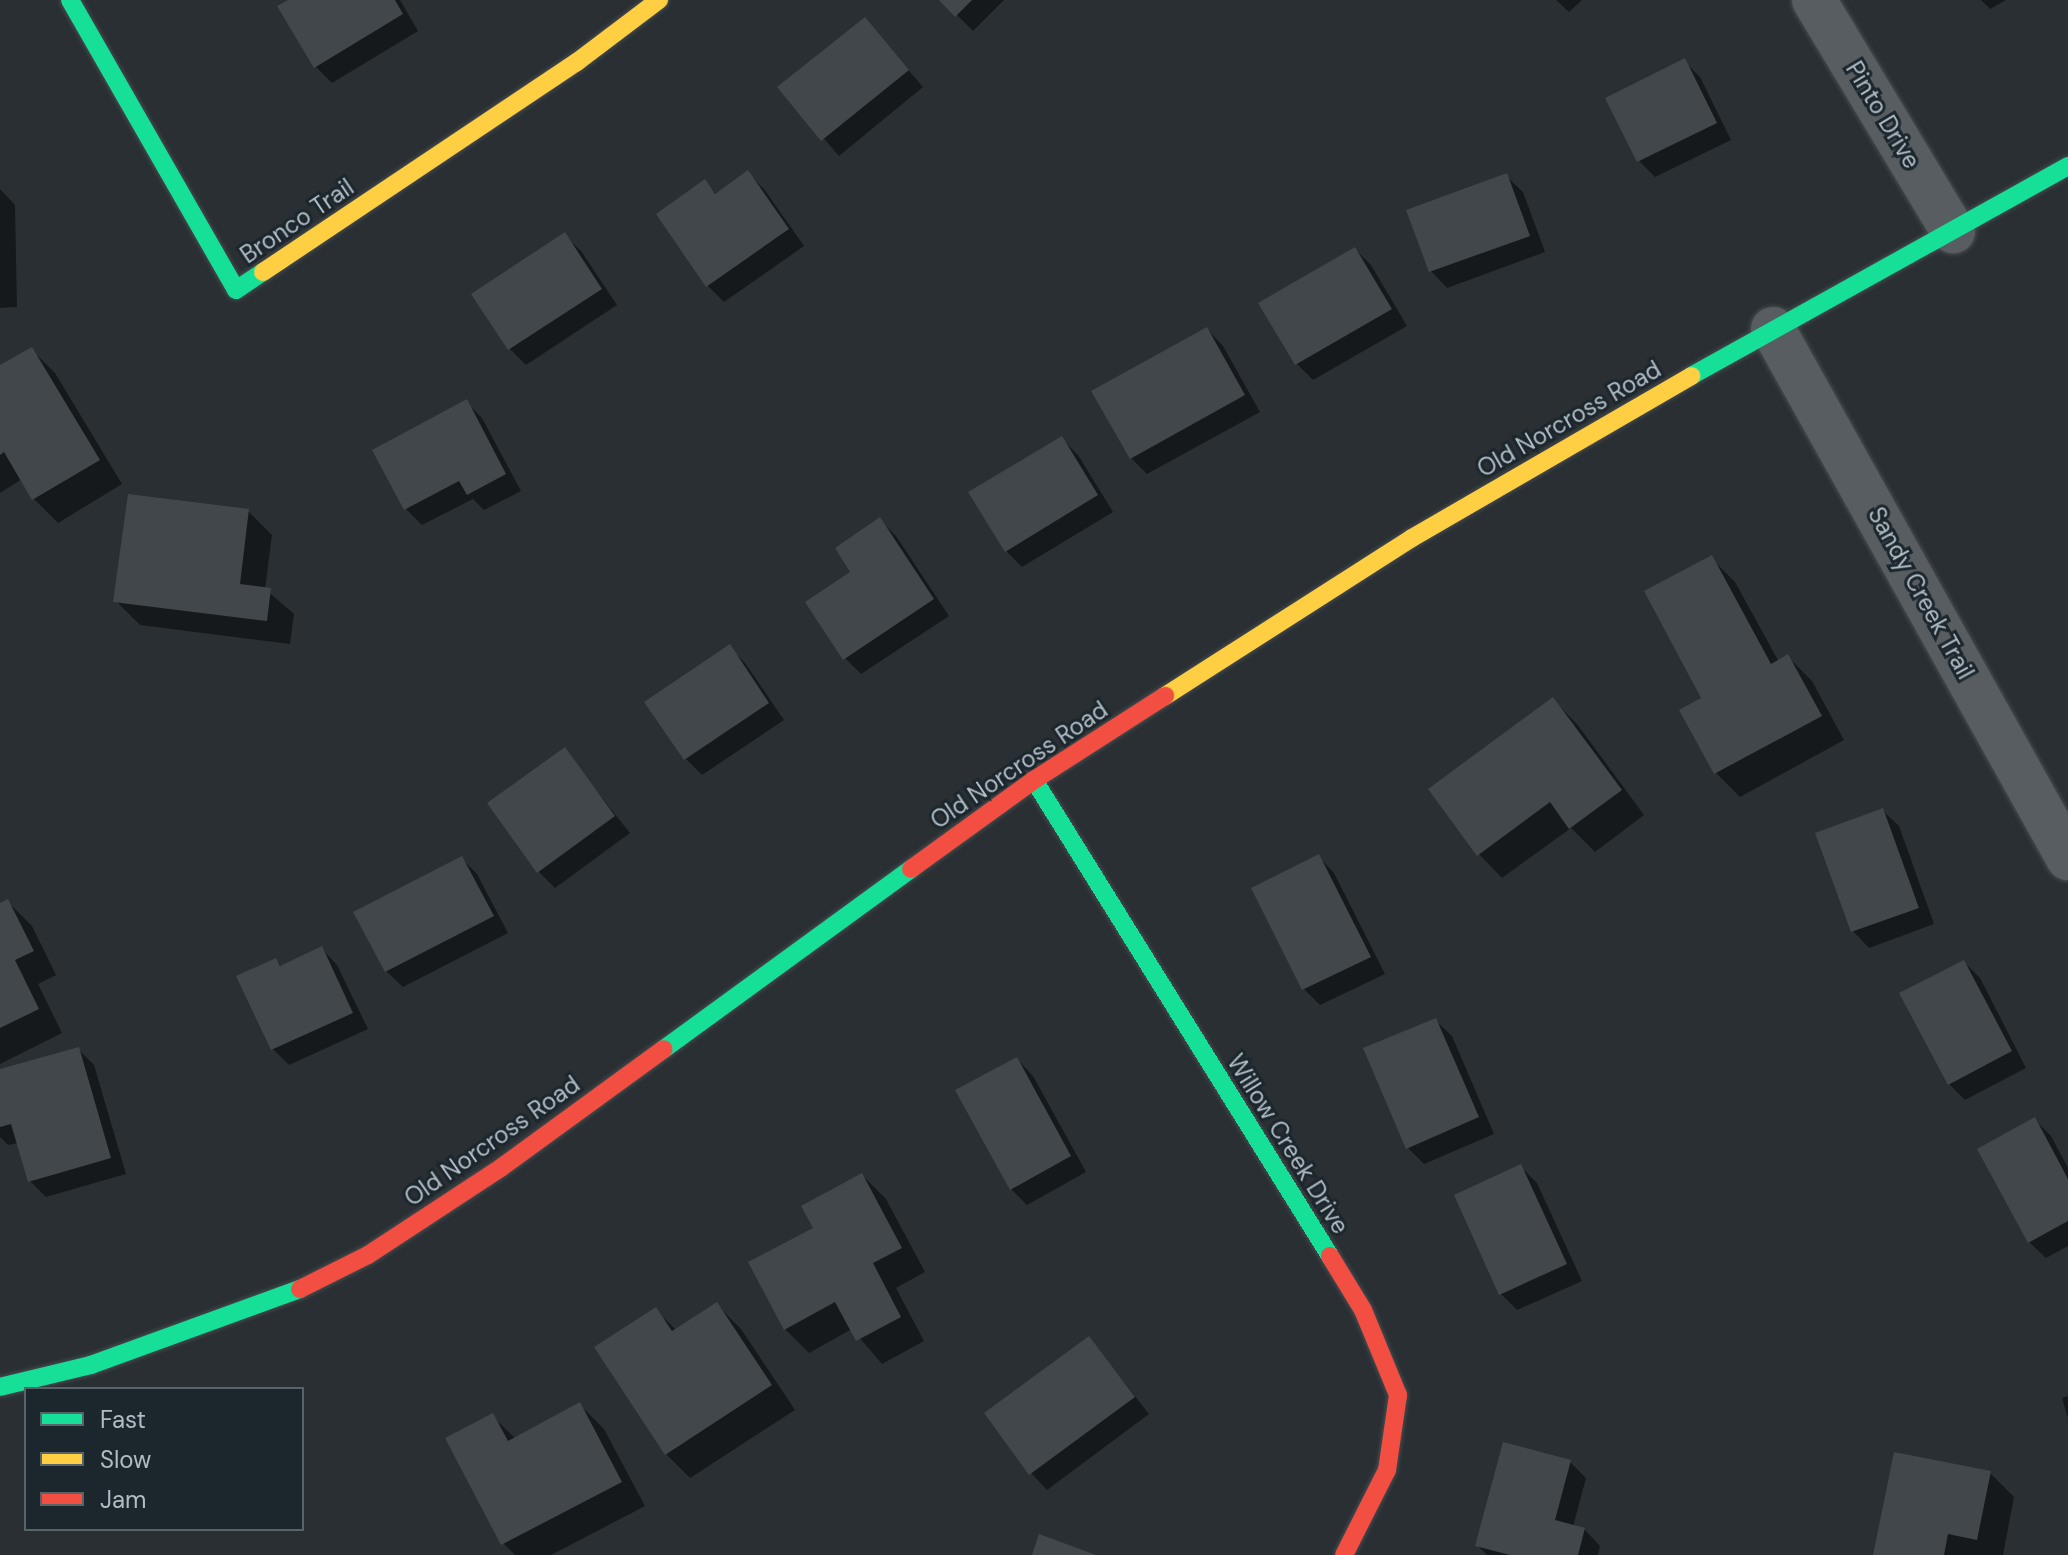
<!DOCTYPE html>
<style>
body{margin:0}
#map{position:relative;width:2068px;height:1555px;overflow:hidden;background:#292f33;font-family:"DM Sans",sans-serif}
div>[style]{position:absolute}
.shadow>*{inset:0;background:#0007}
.building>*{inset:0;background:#42474b}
.roads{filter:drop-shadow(0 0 2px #464b4e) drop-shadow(0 0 2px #464b4e)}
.street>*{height:44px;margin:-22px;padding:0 22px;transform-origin:22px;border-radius:22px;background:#585d61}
.fast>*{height:18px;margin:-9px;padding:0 9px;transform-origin:9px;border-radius:9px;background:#16e098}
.slow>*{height:18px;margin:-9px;padding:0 9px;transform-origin:9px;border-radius:9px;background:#ffcf43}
.jam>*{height:18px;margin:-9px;padding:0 9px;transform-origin:9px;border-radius:9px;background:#f24e42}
span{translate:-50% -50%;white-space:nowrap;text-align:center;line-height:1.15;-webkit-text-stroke:6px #1c262d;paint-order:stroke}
.street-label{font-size:24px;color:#b2bcc4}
.legend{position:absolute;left:24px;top:1387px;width:280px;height:144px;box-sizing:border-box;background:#1c262d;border:2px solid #586269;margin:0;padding:10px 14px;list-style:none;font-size:24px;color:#b2bcc4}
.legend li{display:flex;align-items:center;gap:16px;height:40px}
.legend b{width:40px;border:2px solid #586269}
</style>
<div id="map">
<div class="shadow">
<div style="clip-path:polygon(292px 0,400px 0,418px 31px,332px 83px,315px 66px)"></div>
<div style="clip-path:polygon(942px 0,1004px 0,973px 31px)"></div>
<div style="clip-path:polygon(1556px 0,1582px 0,1569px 12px)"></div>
<div style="clip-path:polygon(1981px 0,2006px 0,1990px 9px)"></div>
<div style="clip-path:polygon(864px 19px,923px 87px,839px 156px,780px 88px)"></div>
<div style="clip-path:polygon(1684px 61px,1700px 77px,1731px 140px,1655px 177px,1639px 161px)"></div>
<div style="clip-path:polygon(748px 173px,764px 189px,804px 246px,724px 302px,708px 286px,704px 182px,717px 195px)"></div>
<div style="clip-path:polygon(1506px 176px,1523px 192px,1545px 252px,1447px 288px,1431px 271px)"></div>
<div style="clip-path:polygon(0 189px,15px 205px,17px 307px,0 308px)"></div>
<div style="clip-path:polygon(564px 235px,581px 251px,617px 305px,526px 365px,510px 349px,474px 294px)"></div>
<div style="clip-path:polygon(1355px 249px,1371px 265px,1407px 326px,1313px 380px,1297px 364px,1261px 304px)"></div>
<div style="clip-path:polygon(1207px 329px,1223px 346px,1260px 412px,1147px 474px,1131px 458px)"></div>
<div style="clip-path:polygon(31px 349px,55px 373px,122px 484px,58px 523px,34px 499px,22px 479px,0 493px,0 368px)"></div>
<div style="clip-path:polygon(466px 402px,482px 418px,521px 491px,484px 510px,473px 499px,422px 525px,406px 509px)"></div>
<div style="clip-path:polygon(1062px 439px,1078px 455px,1113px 512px,1022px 567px,1006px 551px)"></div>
<div style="clip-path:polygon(248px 511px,272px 535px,265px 589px,294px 614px,290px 644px,140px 625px,116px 601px)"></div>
<div style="clip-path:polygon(880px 520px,896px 536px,949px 616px,861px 674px,845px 658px,853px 572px)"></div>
<div style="clip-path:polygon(1711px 558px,1735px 582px,1779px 662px,1788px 657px,1812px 681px,1844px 740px,1740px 797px,1716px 773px,1704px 699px)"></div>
<div style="clip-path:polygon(729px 647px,745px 663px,784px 720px,702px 775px,686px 759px)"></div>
<div style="clip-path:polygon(1553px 700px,1577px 724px,1644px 815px,1595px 852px,1571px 828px,1502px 878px,1479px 854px)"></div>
<div style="clip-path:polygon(564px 750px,630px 833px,555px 888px,538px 871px)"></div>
<div style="clip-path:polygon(1882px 810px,1899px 826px,1934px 924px,1869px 948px,1853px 931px)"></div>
<div style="clip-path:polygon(1318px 856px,1334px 873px,1385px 974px,1320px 1005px,1304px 989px,1254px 889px)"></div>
<div style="clip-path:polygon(461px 858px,477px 874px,508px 933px,403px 987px,386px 971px,356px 913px)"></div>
<div style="clip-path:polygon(8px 902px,32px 926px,56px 975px,38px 984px,62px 1033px,0 1064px,0 905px)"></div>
<div style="clip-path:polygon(321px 948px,337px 965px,368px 1029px,289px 1065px,273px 1049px,276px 960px,282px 967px)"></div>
<div style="clip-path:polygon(1964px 962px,1980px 978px,2026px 1068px,1965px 1100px,1949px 1084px)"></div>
<div style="clip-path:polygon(1435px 1020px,1452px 1036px,1494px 1134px,1424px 1164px,1408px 1148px)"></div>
<div style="clip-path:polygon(78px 1049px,94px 1065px,126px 1174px,46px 1197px,30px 1181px,18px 1143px,8px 1145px,0 1137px,0 1071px)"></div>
<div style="clip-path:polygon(1017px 1059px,1033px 1076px,1086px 1172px,1027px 1205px,1011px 1189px)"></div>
<div style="clip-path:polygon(2035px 1120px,2051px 1136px,2068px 1168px,2068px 1246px,2046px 1258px,2029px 1242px)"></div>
<div style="clip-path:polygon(1521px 1167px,1537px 1183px,1582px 1281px,1517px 1310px,1501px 1294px)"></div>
<div style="clip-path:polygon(862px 1175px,886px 1199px,925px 1272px,896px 1288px,924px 1341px,882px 1364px,852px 1329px,809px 1353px,785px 1329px,815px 1229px)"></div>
<div style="clip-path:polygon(717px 1305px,741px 1329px,795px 1410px,690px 1478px,666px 1454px,655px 1309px,677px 1331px)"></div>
<div style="clip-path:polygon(1089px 1338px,1149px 1414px,1047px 1490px,1031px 1473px)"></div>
<div style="clip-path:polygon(2068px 1396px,2068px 1418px,2062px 1398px)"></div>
<div style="clip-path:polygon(580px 1405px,604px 1429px,645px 1506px,551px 1555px,515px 1555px,503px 1543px,492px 1416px,516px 1439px)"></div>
<div style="clip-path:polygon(1570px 1462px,1586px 1478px,1573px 1527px,1584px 1529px,1600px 1546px,1598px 1555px,1487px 1555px,1477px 1545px)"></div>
<div style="clip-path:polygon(1990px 1473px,2014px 1497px,2003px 1555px,1875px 1555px)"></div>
</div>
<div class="building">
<div style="clip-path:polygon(288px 0,395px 0,403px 14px,314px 68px,277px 6px)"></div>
<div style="clip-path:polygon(939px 0,972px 0,955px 17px)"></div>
<div style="clip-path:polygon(865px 17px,909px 70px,821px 141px,777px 87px)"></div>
<div style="clip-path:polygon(1685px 58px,1717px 123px,1637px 162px,1605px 98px)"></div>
<div style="clip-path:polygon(748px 170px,789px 229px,706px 287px,656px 214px,705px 179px,715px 194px)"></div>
<div style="clip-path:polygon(1507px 173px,1530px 236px,1429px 272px,1406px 210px)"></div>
<div style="clip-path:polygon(565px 232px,602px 289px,508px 350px,471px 294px)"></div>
<div style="clip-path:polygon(1355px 247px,1392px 309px,1295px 365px,1258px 303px)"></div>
<div style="clip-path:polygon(1207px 327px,1245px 395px,1130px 459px,1091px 391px)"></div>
<div style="clip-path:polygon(32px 347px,100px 460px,32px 500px,4px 452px,0 455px,0 365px)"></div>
<div style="clip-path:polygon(467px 399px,506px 474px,467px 495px,459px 481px,404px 510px,372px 450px)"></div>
<div style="clip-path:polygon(1062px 436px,1098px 495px,1005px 552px,968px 492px)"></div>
<div style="clip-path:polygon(128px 494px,249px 509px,240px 584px,271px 588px,267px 621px,113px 602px)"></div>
<div style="clip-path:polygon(880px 517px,934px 599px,843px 660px,805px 602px,850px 572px,835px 548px)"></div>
<div style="clip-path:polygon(1712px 555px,1771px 664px,1788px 654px,1822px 716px,1714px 774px,1679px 710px,1701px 698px,1644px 591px)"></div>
<div style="clip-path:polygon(730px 644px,769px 703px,684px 760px,644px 702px)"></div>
<div style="clip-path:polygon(1553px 697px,1622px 790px,1569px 829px,1550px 802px,1477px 856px,1428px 789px)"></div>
<div style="clip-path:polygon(565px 747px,615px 816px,537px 873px,487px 803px)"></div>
<div style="clip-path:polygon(1883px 808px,1919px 908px,1851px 932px,1815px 833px)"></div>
<div style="clip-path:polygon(1319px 854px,1371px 957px,1302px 990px,1251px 888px)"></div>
<div style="clip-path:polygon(462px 856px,494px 916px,385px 972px,353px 912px)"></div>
<div style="clip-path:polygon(8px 899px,34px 951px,15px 960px,39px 1009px,0 1028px,0 903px)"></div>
<div style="clip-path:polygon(322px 946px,353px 1013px,271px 1050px,236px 976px,276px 958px,280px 966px)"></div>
<div style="clip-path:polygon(1964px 960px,2012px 1051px,1948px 1085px,1899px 993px)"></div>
<div style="clip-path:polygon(1436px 1018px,1479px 1117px,1406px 1149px,1363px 1048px)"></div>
<div style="clip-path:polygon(79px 1047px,111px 1158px,28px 1182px,11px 1124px,0 1127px,0 1069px)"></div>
<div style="clip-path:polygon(1017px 1057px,1071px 1156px,1010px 1190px,955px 1090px)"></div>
<div style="clip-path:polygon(2035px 1117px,2068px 1179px,2068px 1221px,2028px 1243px,1977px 1149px)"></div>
<div style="clip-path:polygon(1521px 1164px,1567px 1264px,1499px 1295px,1454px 1195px)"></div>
<div style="clip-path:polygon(862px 1173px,902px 1248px,873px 1263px,901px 1317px,856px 1341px,835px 1302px,784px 1330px,748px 1262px,813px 1228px,801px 1206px)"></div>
<div style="clip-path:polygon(717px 1302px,772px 1385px,665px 1455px,594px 1347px,656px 1307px,672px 1331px)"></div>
<div style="clip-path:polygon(1089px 1336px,1135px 1397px,1029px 1475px,984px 1413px)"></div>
<div style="clip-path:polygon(580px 1402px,622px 1482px,501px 1545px,445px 1438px,493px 1413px,508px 1441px)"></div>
<div style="clip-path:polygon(1503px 1442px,1571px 1460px,1555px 1520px,1585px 1528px,1578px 1555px,1510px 1555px,1475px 1546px)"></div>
<div style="clip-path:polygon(1894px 1452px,1991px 1471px,1977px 1540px,1948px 1534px,1944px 1555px,1873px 1555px)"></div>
<div style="clip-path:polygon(1039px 1534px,1096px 1555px,1032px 1555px)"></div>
</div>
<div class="roads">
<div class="street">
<div style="left:1814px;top:0;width:270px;rotate:59deg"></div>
<div style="left:1773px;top:329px;width:606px;rotate:60.85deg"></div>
</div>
<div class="fast">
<div style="left:70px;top:0;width:334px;rotate:60.2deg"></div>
<div style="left:236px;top:290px;width:32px;rotate:-34deg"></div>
<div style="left:1691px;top:376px;width:432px;rotate:-29.1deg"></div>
<div style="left:1034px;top:780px;width:561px;rotate:58.12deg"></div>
<div style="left:664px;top:1049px;width:306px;rotate:-36.1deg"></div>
<div style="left:0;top:1387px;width:94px;rotate:-13.6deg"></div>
<div style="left:91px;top:1365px;width:222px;rotate:-20deg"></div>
</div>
<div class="slow">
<div style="left:263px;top:272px;width:378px;rotate:-33.8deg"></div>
<div style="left:577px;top:62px;width:103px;rotate:-37.1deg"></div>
<div style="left:1165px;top:696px;width:293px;rotate:-32.6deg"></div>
<div style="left:1412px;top:538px;width:323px;rotate:-30.1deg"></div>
</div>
<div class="jam">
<div style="left:911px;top:869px;width:152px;rotate:-35.9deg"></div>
<div style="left:1034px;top:780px;width:156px;rotate:-32.7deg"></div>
<div style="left:1330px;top:1256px;width:63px;rotate:58.6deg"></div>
<div style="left:1363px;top:1310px;width:92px;rotate:67.6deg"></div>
<div style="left:1398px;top:1395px;width:76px;rotate:98.3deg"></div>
<div style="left:1387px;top:1470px;width:95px;rotate:116.8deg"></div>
<div style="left:300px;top:1289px;width:76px;rotate:-26.6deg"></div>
<div style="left:368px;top:1255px;width:160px;rotate:-33.3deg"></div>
<div style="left:502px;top:1167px;width:200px;rotate:-36.1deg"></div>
</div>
</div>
<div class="street-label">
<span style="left:1883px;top:115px;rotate:59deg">Pinto Drive</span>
<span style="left:297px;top:221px;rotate:-34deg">Bronco Trail</span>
<span style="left:1569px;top:419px;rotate:-30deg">Old Norcross Road</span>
<span style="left:1921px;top:593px;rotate:61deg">Sandy Creek Trail</span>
<span style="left:1019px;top:765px;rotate:-34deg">Old Norcross Road</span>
<span style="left:492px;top:1141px;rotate:-35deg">Old Norcross Road</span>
<span style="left:1288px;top:1144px;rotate:58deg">Willow Creek Drive</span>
</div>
<ul class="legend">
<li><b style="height:10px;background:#16e098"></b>Fast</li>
<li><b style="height:10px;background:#ffcf43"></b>Slow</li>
<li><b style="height:10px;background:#f24e42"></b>Jam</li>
</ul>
</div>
